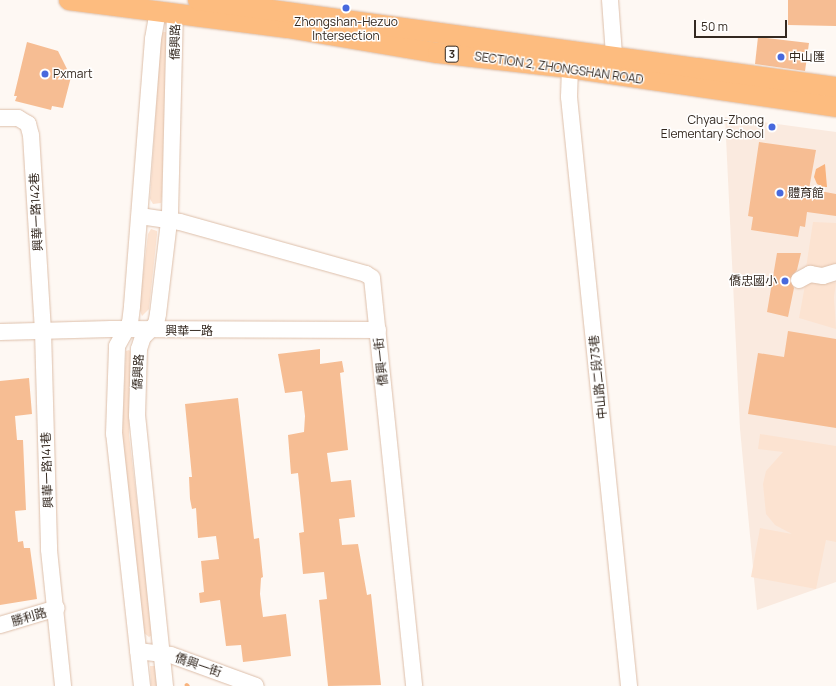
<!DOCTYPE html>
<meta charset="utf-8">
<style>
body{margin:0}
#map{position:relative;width:836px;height:686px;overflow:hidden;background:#fef8f3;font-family:Manrope,"Noto Sans TC",sans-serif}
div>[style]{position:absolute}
.built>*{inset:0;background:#faeadf}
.green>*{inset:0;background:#fce3d1}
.water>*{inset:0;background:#f9b37d}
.stream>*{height:3.5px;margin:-1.75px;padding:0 1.75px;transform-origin:1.75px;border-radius:1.75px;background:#f9b37d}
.building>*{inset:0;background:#f6bd93}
.roads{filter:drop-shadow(0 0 1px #ddbfaa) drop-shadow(0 0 1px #ddbfaa)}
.minor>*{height:16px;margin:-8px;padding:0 8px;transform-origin:8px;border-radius:8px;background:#fff}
.major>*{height:20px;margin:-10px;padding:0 10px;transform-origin:10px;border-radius:10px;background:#fdbc7f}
.dots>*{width:11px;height:11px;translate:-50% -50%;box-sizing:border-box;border:2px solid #fff;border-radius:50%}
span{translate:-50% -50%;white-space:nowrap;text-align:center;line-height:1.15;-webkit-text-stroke:3px #fff;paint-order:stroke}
.shield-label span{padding:1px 3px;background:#fff;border:1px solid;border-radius:3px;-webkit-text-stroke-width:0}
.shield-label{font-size:11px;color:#342920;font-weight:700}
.poi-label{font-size:12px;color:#342920}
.left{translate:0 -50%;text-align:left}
.right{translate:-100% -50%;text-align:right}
.street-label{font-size:12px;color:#342920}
.scale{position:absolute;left:694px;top:20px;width:93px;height:18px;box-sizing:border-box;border:2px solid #342920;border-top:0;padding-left:5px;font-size:12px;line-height:14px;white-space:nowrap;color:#342920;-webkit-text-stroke:3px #fff;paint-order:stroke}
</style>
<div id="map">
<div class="built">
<div style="clip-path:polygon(725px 117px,836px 132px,836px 582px,757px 610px,740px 429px)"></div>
</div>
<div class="green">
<div style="clip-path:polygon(161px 32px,166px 32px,166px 49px,162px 196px,161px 203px,153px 204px,150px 199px)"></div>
<div style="clip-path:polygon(813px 222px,836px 223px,836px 267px,806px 268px)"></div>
<div style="clip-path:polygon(151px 229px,157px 231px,157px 235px,149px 309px,142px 316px,139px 308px,148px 234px)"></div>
<div style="clip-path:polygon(806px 280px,836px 283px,834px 297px,836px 329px,799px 318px)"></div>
<div style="clip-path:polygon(129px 350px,131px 352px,129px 435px,149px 600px,152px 635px,149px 637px,144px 633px,122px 434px,126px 351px)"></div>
<div style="clip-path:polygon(760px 434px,836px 446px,836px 542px,826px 540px,816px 589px,751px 577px,760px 528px,792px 534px,775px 525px,766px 514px,763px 484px,766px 471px,783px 452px,758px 449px)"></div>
<div style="clip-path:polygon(150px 666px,156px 666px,159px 686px,151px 686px)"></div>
</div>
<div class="water">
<div style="clip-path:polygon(825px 164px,827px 187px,823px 187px,817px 184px,814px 177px,816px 169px)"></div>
</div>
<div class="stream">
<div style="left:187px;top:685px;width:1px;rotate:45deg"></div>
</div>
<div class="building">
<div style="clip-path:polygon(788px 0,836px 0,836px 26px,788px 25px)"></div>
<div style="clip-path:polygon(758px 37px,809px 43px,805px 71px,755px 64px)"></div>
<div style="clip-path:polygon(27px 42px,58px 51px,71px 77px,63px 108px,52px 106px,51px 110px,15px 101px,17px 96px,14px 96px)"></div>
<div style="clip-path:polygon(759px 142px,816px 150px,809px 189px,836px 194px,836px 216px,807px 212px,805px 227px,800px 226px,798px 237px,751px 230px,753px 217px,748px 216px)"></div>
<div style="clip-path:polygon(777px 253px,801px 253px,797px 270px,790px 279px,794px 288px,788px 317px,767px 312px)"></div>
<div style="clip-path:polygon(788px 331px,836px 339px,836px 428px,748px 414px,758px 353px,784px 357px)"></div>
<div style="clip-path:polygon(320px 349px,320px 364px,342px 361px,344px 372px,340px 373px,348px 450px,327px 453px,331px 482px,351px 480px,355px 517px,339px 519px,342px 545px,358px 544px,367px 595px,371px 594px,381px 685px,328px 686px,319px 600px,327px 599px,324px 572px,303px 574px,299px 533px,304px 532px,298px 473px,291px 474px,288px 435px,304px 432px,305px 416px,302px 391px,285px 393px,278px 354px)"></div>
<div style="clip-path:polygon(29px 378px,32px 414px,15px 416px,17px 440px,23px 440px,26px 510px,15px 511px,18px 542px,23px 541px,24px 548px,30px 548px,37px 599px,0 605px,0 381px)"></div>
<div style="clip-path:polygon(238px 398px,254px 539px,259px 538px,263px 577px,261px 578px,260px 594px,263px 617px,286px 614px,291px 656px,243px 662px,241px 645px,226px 646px,220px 600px,200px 603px,199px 593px,204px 592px,201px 561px,219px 559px,216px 536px,198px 538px,196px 508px,192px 509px,190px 499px,189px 477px,192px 477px,185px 404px)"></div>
</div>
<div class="roads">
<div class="minor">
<div style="left:610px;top:0;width:55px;rotate:85.8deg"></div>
<div style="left:570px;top:68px;width:29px;rotate:92deg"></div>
<div style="left:569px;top:97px;width:592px;rotate:84.18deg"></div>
<div style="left:0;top:118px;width:18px"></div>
<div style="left:18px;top:118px;width:12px;rotate:31deg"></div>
<div style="left:28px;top:124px;width:11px;rotate:75deg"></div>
<div style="left:31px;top:135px;width:196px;rotate:86.5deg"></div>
<div style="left:43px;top:331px;width:219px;rotate:88.4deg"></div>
<div style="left:49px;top:550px;width:137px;rotate:84.1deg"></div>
<div style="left:140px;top:216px;width:40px;rotate:8.5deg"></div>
<div style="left:180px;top:222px;width:193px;rotate:15.6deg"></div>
<div style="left:366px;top:274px;width:7px;rotate:34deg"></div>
<div style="left:372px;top:278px;width:410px;rotate:84.1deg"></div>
<div style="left:799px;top:280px;width:13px;rotate:-29deg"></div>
<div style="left:810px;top:274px;width:13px;rotate:9deg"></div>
<div style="left:823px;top:276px;width:14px;rotate:-17deg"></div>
<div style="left:0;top:332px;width:111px;rotate:-1.5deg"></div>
<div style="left:111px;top:329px;width:267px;rotate:0.2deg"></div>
<div style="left:0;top:625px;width:59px;rotate:-16.6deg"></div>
<div style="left:138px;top:651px;width:33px;rotate:7deg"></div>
<div style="left:171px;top:655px;width:90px;rotate:20deg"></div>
<div style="left:142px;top:686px;width:254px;rotate:-96.3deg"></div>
<div style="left:114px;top:434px;width:88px;rotate:-88deg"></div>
<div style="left:117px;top:346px;width:26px;rotate:-61deg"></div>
<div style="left:130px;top:323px;width:17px;rotate:-83deg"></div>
<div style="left:132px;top:306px;width:268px;rotate:-85.5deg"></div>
<div style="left:153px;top:39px;width:27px;rotate:-80deg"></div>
<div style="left:165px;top:686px;width:271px;rotate:-95.9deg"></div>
<div style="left:137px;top:416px;width:67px;rotate:-88.3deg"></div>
<div style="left:139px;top:349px;width:13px;rotate:-72deg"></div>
<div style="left:143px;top:337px;width:18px;rotate:-45deg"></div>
<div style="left:156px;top:324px;width:10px;rotate:-79deg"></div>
<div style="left:158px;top:314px;width:101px;rotate:-83.2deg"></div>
<div style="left:170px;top:214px;width:200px;rotate:-88.6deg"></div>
</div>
<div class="major">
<div style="left:69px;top:0;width:221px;rotate:7.3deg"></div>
<div style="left:288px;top:28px;width:152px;rotate:9.5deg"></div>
<div style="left:438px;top:53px;width:133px;rotate:6.5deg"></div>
<div style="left:570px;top:68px;width:269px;rotate:8.3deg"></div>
<div style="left:198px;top:0;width:644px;rotate:7.77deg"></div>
</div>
</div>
<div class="dots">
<div style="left:346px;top:8px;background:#4869dd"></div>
<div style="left:781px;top:57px;background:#4869dd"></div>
<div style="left:45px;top:74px;background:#4869dd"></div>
<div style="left:772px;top:127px;background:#4869dd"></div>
<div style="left:780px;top:193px;background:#4869dd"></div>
<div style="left:785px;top:281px;background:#4869dd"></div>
</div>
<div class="shield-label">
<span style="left:452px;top:54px">3</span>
</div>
<div class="poi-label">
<span style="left:346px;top:29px">Zhongshan-Hezuo<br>Intersection</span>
<span class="left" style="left:789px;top:57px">中山匯</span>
<span class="left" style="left:53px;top:74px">Pxmart</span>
<span class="right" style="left:764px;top:127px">Chyau-Zhong<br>Elementary School</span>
<span class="left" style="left:788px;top:193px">體育館</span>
<span class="right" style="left:777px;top:281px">僑忠國小</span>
</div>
<div class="street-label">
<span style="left:175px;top:42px;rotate:-89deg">僑興路</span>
<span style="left:559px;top:68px;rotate:8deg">SECTION 2, ZHONGSHAN ROAD</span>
<span style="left:36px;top:212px;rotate:-93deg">興華一路142巷</span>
<span style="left:189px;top:331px">興華一路</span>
<span style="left:381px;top:362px;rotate:-96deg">僑興一街</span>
<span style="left:138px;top:372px;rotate:-87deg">僑興路</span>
<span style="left:598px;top:377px;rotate:-96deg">中山路二段73巷</span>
<span style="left:47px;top:470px;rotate:-92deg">興華一路141巷</span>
<span style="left:29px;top:617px;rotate:-16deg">勝利路</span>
<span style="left:198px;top:665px;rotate:19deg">僑興一街</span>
</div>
<div class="scale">50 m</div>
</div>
